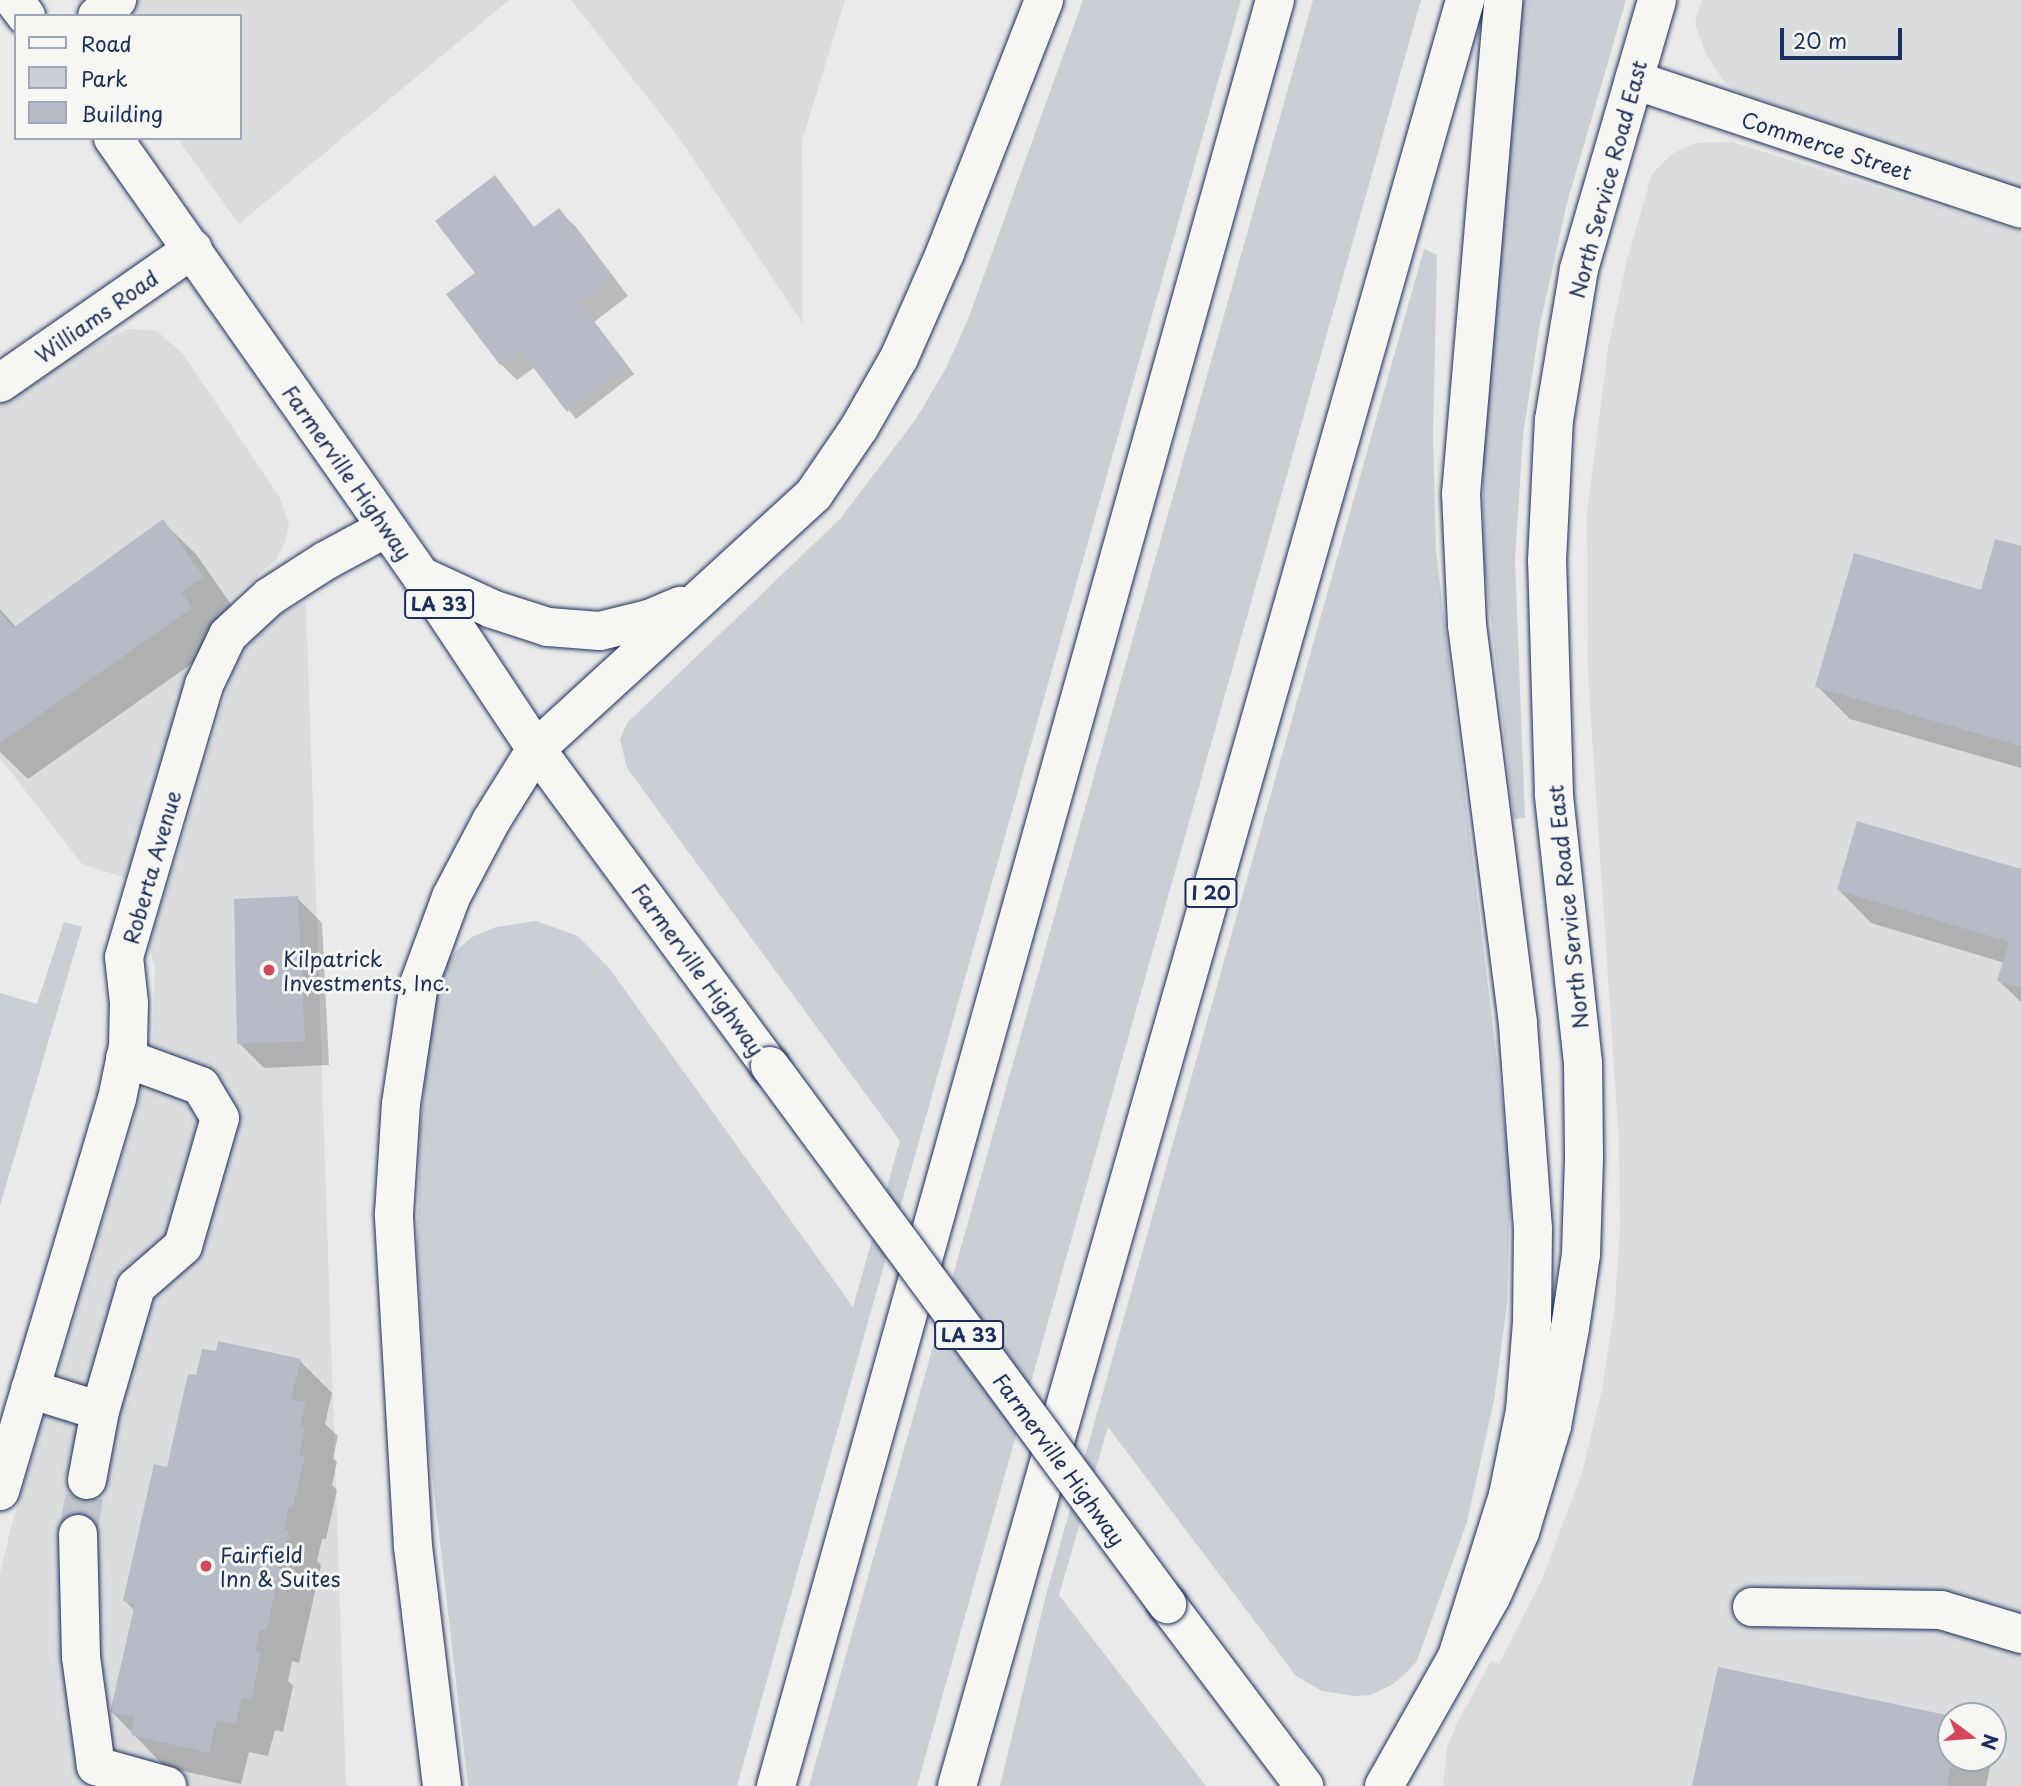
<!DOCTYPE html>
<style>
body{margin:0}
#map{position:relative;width:2021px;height:1786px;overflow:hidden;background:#e9eae9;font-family:"Playpen Sans",sans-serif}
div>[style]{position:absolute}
.built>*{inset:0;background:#dadcde}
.green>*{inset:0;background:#caced5}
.shadow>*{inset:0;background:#0003}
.building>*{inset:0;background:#b6bbc6}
.minor-tunnel>*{height:38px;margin-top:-19px;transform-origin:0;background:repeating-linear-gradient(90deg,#c0c5cd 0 38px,transparent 0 57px)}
.roads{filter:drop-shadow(0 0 2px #1b2f5e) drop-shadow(0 0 2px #1b2f5e)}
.minor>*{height:38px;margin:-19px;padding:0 19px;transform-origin:19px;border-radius:19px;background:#f6f6f2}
.major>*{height:38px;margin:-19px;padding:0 19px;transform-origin:19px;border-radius:19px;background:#f6f6f2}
.highway>*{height:38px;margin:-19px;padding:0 19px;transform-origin:19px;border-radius:19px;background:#f6f6f2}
.bridges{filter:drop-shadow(0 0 2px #1b2f5e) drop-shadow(0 0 2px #1b2f5e)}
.major-bridge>*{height:38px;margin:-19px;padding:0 19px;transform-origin:19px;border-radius:19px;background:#f6f6f2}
.dots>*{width:19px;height:19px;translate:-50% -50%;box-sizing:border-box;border:4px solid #f6f6f2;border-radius:50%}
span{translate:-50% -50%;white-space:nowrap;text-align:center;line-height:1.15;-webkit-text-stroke:6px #f6f6f2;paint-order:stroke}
.shield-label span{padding:2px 5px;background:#f6f6f2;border:2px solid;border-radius:5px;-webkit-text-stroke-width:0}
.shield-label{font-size:19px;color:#1b2f5e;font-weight:700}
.street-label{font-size:21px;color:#1b2f5e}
.poi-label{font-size:21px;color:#1b2f5e}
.left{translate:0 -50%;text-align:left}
.legend{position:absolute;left:14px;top:14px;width:228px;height:126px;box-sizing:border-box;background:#f6f6f2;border:2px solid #9ea6b7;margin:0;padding:9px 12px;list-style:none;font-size:21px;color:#1b2f5e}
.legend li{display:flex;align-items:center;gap:14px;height:35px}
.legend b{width:35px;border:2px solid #9ea6b7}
.north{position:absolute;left:1937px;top:1702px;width:70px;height:70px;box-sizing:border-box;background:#f6f6f2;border:2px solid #9ea6b7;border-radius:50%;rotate:106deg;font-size:19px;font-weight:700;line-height:28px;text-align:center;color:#1b2f5e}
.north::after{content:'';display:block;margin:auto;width:24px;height:32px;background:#d1495b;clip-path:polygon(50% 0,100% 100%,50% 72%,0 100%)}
.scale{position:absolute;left:1780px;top:28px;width:122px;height:32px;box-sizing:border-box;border:4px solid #1b2f5e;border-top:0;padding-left:9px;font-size:21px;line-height:24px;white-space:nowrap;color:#1b2f5e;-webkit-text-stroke:5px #f6f6f2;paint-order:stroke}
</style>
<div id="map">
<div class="built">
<div style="clip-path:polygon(76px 0,509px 0,239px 224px,177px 138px,240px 138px,240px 16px,87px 16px)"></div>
<div style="clip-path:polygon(571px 0,845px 0,802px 141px,803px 324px,680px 139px)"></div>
<div style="clip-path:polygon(1702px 0,2021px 0,2021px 189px,1737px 92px,1723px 80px,1706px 54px,1695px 23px)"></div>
<div style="clip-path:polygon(evenodd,1732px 142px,2021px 232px,2021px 1786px,1443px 1786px,1447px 1747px,1457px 1723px,1491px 1661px,1499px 1664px,1543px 1577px,1582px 1473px,1602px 1390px,1615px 1304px,1620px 1224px,1619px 1144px,1588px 675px,1587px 513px,1608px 348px,1627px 260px,1652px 174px,1672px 154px,1696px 143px,1732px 142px,1951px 1716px,1993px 1716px,1993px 1758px,1951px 1758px,1951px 1716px)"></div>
<div style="clip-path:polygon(129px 329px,157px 331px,183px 354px,280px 498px,289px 525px,285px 542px,276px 560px,227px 602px,204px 632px,192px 656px,126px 878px,82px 864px,0 758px,0 400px,47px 364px)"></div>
<div style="clip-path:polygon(306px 602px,346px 1786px,0 1786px,0 1574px,11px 1527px,138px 1106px,153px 1037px,155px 967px,149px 947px,235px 664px,255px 633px,270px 619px)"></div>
</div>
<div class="green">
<div style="clip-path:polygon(1083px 0,1241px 0,737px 1786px,468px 1786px,427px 1430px,417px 1248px,420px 1131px,434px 995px,448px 959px,458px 949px,472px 937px,496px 927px,536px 921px,578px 936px,609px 968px,853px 1307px,900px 1141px,627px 768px,620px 739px,627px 723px,840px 519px,916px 419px,946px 368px,969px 317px)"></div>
<div style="clip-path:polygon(1313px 0,1421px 0,917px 1786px,809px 1786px)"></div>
<div style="clip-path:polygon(1524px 0,1626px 0,1567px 203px,1539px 329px,1523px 436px,1515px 560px,1525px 818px,1514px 819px,1484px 562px,1481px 333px,1511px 68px)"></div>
<div style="clip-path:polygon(1424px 249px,1437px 255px,1433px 436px,1436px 551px,1511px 1178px,1507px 1305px,1494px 1400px,1467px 1522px,1417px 1661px,1406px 1673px,1393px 1684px,1371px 1695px,1355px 1696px,1322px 1691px,1296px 1676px,1108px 1427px,1059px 1595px,1206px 1786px,1000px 1786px,1046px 1595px)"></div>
<div style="clip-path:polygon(64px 922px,82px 927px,0 1206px,0 993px,37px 1004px)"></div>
</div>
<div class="shadow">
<div style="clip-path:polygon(559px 211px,576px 227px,628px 296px,594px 322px,634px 374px,576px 419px,535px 367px,517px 380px,501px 364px,535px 229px)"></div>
<div style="clip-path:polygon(163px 522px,196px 554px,235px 610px,224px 641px,28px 779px,0 752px,0 609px,16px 627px)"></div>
<div style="clip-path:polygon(2021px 548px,2021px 768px,1850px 719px,1817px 686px,1982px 592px)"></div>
<div style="clip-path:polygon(2021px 871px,2021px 1002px,1999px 981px,2005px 963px,1871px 923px,1839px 890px)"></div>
<div style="clip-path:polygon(297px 898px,322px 923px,329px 1065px,264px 1068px,239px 1043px)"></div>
<div style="clip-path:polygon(300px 1361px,332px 1393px,325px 1424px,338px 1436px,333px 1458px,337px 1462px,332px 1485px,337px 1490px,326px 1539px,322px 1539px,317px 1561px,321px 1565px,299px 1663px,292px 1661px,288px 1681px,293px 1686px,283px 1732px,275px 1730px,268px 1756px,249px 1752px,241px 1784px,165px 1767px,112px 1712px,135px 1611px,125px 1601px,197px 1378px)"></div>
<div style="clip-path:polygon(1951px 1758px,1992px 1758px,1986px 1786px,1694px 1786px)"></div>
</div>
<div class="building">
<div style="clip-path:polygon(495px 175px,534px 227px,559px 208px,613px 278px,580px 303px,628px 366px,567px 412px,520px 350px,500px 365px,446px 294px,475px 273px,435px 221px)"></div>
<div style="clip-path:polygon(163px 519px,204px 577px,181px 592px,192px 608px,0 743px,0 612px,13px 628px)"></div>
<div style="clip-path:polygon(1995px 539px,2021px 546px,2021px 746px,1815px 687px,1854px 553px,1981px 590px)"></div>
<div style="clip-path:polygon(1857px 821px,2021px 869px,2021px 988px,1997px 981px,2009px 942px,1837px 890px)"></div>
<div style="clip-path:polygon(298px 896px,305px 1041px,237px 1044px,234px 899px)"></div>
<div style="clip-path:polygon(218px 1341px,301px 1359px,291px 1399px,306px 1402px,300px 1427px,305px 1428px,299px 1455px,305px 1456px,293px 1507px,289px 1507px,284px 1529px,289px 1531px,266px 1631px,260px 1630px,255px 1651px,261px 1652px,251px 1700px,242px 1698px,236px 1724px,217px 1720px,209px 1753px,131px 1735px,134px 1717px,110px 1712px,135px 1604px,123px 1601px,154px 1464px,167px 1467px,188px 1374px,196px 1375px,202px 1349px,216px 1351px)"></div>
<div style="clip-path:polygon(1718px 1667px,1951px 1716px,1953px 1758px,1947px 1786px,1692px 1786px)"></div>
</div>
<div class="minor-tunnel">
<div style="left:78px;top:1534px;width:55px;rotate:-80.5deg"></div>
</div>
<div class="roads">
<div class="minor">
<div style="left:97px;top:16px;width:26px;rotate:-39deg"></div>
<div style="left:1634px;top:80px;width:408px;rotate:18.4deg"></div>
<div style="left:0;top:383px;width:235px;rotate:-34.8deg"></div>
<div style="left:30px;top:1389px;width:73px;rotate:17.4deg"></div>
<div style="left:87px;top:1480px;width:70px;rotate:-79.3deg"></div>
<div style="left:100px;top:1411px;width:129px;rotate:-73.8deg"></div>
<div style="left:136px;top:1287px;width:62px;rotate:-41.1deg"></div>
<div style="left:183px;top:1246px;width:133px;rotate:-73.9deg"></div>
<div style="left:220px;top:1118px;width:37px;rotate:-121deg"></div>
<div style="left:201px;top:1086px;width:81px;rotate:-159.8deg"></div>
<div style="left:0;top:1491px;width:409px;rotate:-73.4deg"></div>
<div style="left:117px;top:1099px;width:54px;rotate:-78.3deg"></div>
<div style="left:128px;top:1046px;width:43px;rotate:-88.7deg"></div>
<div style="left:129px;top:1003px;width:46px;rotate:-96.2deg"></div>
<div style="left:124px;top:957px;width:284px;rotate:-73.6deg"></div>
<div style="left:204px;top:685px;width:55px;rotate:-64.4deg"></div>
<div style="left:228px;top:635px;width:56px;rotate:-42.8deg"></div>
<div style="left:269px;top:597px;width:67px;rotate:-32.7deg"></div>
<div style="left:325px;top:561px;width:69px;rotate:-28.4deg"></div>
<div style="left:78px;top:1534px;width:123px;rotate:88.6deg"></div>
<div style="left:81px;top:1657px;width:110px;rotate:82.2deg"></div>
<div style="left:96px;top:1766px;width:74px;rotate:15.7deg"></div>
<div style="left:1752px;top:1607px;width:189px;rotate:0.9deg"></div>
<div style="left:1941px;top:1610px;width:84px;rotate:16.7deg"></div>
</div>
<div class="major">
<div style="left:14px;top:0;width:20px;rotate:53deg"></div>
<div style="left:113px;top:138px;width:535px;rotate:54.89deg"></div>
<div style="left:421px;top:576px;width:208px;rotate:56.4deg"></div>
<div style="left:536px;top:749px;width:394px;rotate:53.6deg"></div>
<div style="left:1167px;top:1604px;width:228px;rotate:53deg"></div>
<div style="left:1384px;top:1786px;width:219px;rotate:-60.5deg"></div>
<div style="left:1492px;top:1595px;width:69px;rotate:-66deg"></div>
<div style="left:1520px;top:1532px;width:111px;rotate:-73.2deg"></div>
<div style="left:1552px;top:1426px;width:100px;rotate:-79.6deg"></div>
<div style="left:1570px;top:1328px;width:75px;rotate:-81.5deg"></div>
<div style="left:1581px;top:1254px;width:98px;rotate:-88.2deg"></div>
<div style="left:1584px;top:1156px;width:93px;rotate:-90.6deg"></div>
<div style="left:1583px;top:1063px;width:271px;rotate:-96.2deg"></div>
<div style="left:1554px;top:794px;width:233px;rotate:-91.7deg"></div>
<div style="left:1547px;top:561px;width:141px;rotate:-87.2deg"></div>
<div style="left:1554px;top:420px;width:153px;rotate:-80.6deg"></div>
<div style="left:1579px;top:269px;width:280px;rotate:-73.8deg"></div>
</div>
<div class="highway">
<div style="left:421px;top:576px;width:78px;rotate:24.9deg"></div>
<div style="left:492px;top:609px;width:59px;rotate:17.8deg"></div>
<div style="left:548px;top:627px;width:52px;rotate:4.4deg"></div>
<div style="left:600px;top:631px;width:50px;rotate:-13.8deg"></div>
<div style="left:649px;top:619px;width:34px;rotate:-23deg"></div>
<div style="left:1457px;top:1657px;width:170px;rotate:-72.5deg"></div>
<div style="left:1508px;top:1495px;width:86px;rotate:-78.6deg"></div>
<div style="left:1525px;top:1411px;width:88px;rotate:-85.5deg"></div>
<div style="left:1532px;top:1323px;width:94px;rotate:-89.4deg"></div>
<div style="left:1533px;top:1229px;width:207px;rotate:-94.2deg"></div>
<div style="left:1518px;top:1023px;width:401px;rotate:-97.3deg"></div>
<div style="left:1467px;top:625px;width:131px;rotate:-92.6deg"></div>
<div style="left:1461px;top:494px;width:496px;rotate:-85.1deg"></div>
<div style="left:442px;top:1786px;width:241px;rotate:-96.9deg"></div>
<div style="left:413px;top:1547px;width:334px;rotate:-93.3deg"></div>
<div style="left:394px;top:1214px;width:110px;rotate:-86.4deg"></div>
<div style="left:401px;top:1104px;width:121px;rotate:-81.5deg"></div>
<div style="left:419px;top:984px;width:93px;rotate:-69.8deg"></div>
<div style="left:451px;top:897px;width:86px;rotate:-62.2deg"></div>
<div style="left:491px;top:821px;width:85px;rotate:-58deg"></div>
<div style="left:536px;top:749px;width:377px;rotate:-42.5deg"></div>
<div style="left:814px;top:494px;width:80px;rotate:-55.7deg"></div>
<div style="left:859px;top:428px;width:81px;rotate:-60.3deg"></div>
<div style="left:899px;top:358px;width:115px;rotate:-66.3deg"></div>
<div style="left:945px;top:253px;width:272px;rotate:-68.6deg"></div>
<div style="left:776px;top:1786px;width:1854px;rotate:-74.39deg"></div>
<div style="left:957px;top:1786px;width:1857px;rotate:-74.12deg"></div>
</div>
</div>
<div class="bridges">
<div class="major-bridge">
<div style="left:770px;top:1066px;width:669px;rotate:53.58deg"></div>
</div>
</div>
<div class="dots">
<div style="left:269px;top:970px;background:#d1495b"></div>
<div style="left:206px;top:1566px;background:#d1495b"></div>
</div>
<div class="shield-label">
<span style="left:439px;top:604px">LA 33</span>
<span style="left:1211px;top:893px">I 20</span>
<span style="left:969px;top:1335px">LA 33</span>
</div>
<div class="street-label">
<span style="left:1827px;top:145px;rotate:18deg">Commerce Street</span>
<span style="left:1607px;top:179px;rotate:-75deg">North Service Road East</span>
<span style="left:96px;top:316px;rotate:-35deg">Williams Road</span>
<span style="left:348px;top:472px;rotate:55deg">Farmerville Highway</span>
<span style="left:151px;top:867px;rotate:-74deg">Roberta Avenue</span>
<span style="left:1567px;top:907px;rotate:-96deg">North Service Road East</span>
<span style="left:699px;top:969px;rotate:54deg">Farmerville Highway</span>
<span style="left:1060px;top:1459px;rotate:54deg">Farmerville Highway</span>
</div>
<div class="poi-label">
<span class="left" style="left:283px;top:970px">Kilpatrick<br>Investments, Inc.</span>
<span class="left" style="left:220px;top:1566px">Fairfield<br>Inn &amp; Suites</span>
</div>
<ul class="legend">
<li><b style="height:9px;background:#f6f6f2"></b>Road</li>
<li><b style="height:19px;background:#caced5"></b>Park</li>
<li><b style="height:19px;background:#b6bbc6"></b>Building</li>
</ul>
<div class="north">N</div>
<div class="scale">20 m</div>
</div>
